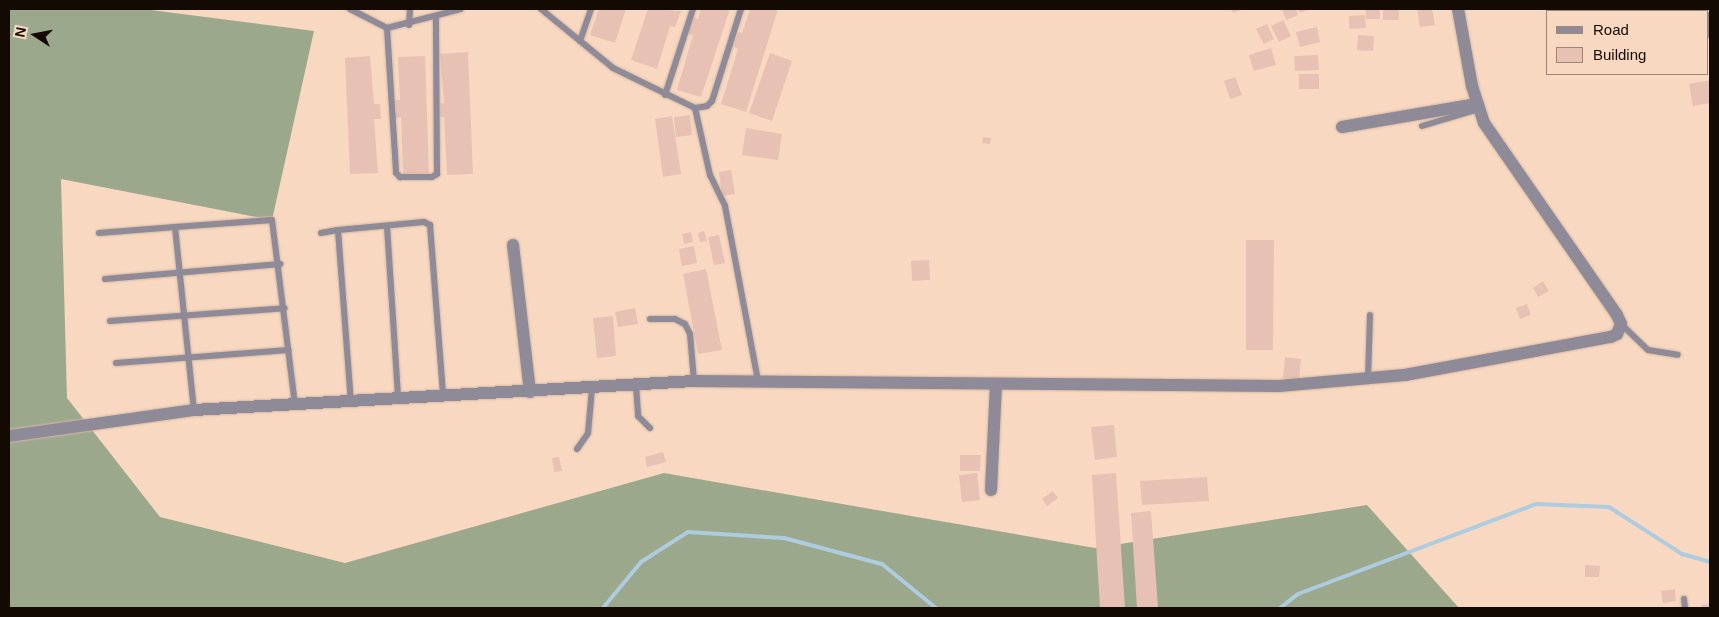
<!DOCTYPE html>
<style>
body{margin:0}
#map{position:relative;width:1719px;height:617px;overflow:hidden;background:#f8d8c0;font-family:Helvetica,sans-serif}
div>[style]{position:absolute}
.forest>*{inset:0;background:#9ca88c}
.stream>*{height:4px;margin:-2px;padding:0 2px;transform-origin:2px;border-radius:2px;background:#adcce0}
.building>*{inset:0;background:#e8c1b5}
.roads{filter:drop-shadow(0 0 1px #d4b7a2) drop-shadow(0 0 1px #d4b7a2)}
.service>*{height:6px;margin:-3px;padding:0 3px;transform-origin:3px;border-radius:3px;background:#8e8a98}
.minor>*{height:12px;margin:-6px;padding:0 6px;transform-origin:6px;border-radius:6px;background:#8e8a98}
.tertiary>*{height:12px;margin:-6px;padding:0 6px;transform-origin:6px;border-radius:6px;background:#8e8a98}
span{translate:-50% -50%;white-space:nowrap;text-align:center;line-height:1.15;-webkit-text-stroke:4px #f8d8c0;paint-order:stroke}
.frame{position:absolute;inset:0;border:10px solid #140a04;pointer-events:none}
.legend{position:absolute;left:1546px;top:10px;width:162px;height:65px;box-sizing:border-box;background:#f8d8c0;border:1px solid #9d8675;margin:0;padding:6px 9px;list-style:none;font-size:15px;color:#140a04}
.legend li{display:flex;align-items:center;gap:10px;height:25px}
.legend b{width:25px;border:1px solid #9d8675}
.north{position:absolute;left:10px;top:10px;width:50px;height:50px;-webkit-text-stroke:4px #f8d8c0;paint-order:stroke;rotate:281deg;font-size:14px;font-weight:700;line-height:20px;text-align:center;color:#140a04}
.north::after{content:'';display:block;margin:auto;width:18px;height:22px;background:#140a04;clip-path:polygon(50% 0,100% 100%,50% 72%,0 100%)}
</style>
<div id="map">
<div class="forest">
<div style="clip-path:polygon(9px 9px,143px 9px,314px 31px,272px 220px,61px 179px,67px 398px,160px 517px,345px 563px,664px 473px,1095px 548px,1367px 505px,1459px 608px,9px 608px)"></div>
</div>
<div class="stream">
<div style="left:603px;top:608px;width:60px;rotate:-50.4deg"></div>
<div style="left:641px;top:562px;width:56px;rotate:-32.6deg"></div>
<div style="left:688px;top:532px;width:96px;rotate:3.6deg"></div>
<div style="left:784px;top:538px;width:101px;rotate:14.9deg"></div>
<div style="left:882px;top:564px;width:70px;rotate:39.2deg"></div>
<div style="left:1280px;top:608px;width:23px;rotate:-38deg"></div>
<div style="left:1298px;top:594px;width:254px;rotate:-20.7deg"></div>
<div style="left:1536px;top:504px;width:73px;rotate:2.4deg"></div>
<div style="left:1609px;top:507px;width:87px;rotate:32.8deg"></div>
<div style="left:1682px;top:554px;width:29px;rotate:16deg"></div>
</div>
<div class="building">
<div style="clip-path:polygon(599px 9px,626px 9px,615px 43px,590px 35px)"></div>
<div style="clip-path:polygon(648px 9px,681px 11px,675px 27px,670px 26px,657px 69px,631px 60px)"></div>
<div style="clip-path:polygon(701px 9px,730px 9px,701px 97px,677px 90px,693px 35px,688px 34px,693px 17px,698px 19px)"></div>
<div style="clip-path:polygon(750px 9px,778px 9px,746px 112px,721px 104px,738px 49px,733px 46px,738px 32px,742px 33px)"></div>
<div style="clip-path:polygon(1231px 9px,1243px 9px,1233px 13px)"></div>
<div style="clip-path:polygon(1282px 9px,1296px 9px,1298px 15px,1286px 20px)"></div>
<div style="clip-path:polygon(1298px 9px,1309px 9px,1300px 13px)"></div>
<div style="clip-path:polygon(1366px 9px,1380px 9px,1380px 19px,1366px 19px)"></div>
<div style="clip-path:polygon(1383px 9px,1399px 9px,1399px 20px,1383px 20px)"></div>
<div style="clip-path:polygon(1417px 9px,1432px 9px,1435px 25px,1420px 27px)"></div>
<div style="clip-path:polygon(1625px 9px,1636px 9px,1636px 11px,1625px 11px)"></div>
<div style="clip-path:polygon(1365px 15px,1366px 28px,1349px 29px,1349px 16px)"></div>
<div style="clip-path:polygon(1283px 20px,1291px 36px,1279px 42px,1271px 26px)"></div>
<div style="clip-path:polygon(1267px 24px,1274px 39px,1264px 44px,1256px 29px)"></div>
<div style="clip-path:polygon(1317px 27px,1320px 42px,1300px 47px,1296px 32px)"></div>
<div style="clip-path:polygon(1358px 35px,1374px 36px,1373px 51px,1357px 50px)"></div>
<div style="clip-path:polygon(1271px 48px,1276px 65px,1254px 71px,1249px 55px)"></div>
<div style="clip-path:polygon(468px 52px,473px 174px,447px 175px,444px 117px,440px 117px,439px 104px,444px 103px,440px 54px)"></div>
<div style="clip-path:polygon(770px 53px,792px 61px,772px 121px,749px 113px)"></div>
<div style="clip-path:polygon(1318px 55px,1319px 70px,1295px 71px,1294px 56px)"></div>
<div style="clip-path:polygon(370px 56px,374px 104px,380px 104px,381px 119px,374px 119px,378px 173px,350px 174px,345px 58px)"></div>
<div style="clip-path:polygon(425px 56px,429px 174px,403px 173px,401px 117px,396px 118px,395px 100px,400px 100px,398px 57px)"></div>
<div style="clip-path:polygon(1299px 74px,1319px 74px,1319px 89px,1299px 89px)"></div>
<div style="clip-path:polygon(1235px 77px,1242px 95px,1230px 99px,1224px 81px)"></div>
<div style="clip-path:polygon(1710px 80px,1710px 103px,1693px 106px,1689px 84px)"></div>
<div style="clip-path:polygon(690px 115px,692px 135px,676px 137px,674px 117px)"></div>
<div style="clip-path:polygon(672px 116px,681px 174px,663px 177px,655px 119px)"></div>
<div style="clip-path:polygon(746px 128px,782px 134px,778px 160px,742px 155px)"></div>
<div style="clip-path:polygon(983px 137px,991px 138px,990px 144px,982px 143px)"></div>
<div style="clip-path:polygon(731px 170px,735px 194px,722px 196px,719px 172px)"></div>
<div style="clip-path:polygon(704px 231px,707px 241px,700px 242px,698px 233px)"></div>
<div style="clip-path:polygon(691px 232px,693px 242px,684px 244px,682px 234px)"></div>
<div style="clip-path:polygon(719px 235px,725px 263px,714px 265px,708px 237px)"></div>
<div style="clip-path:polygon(1246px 240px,1274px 240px,1273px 350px,1246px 350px)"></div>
<div style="clip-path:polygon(694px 246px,697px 263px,682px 266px,679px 249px)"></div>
<div style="clip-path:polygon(929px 260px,930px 280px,912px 281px,911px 261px)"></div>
<div style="clip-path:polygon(706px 269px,722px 350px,698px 354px,683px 274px)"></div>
<div style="clip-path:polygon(1543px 281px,1549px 291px,1538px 297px,1533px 288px)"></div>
<div style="clip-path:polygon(1527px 304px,1531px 315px,1520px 319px,1516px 308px)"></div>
<div style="clip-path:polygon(635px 308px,638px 324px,618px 327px,615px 312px)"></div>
<div style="clip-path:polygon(613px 316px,616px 356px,597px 358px,593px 318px)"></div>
<div style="clip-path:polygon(1285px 357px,1301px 359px,1299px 380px,1283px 378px)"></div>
<div style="clip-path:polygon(1114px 425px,1117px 457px,1095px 460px,1091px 427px)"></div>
<div style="clip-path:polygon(663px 452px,666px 462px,647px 467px,645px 457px)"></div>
<div style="clip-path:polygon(960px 455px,981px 455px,980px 471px,960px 471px)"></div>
<div style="clip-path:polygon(559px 457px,562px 471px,554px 472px,552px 458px)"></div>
<div style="clip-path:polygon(977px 473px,980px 500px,962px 502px,959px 475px)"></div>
<div style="clip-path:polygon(1116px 473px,1125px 608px,1100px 608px,1092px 475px)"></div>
<div style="clip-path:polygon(1207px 477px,1209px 501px,1142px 505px,1140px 481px)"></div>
<div style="clip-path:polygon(1053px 491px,1058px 498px,1047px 506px,1042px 499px)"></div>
<div style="clip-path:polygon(1151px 511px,1158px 608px,1137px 608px,1131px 513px)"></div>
<div style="clip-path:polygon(1585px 565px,1600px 566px,1599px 577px,1585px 577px)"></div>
<div style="clip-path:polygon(1675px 589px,1676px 601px,1663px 603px,1661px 591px)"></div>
<div style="clip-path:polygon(1710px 604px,1710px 608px,1701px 608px,1701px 605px)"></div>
</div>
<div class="roads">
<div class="service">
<div style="left:350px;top:9px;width:42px;rotate:27.2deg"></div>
<div style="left:387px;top:28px;width:76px;rotate:-14.4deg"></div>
<div style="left:541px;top:9px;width:93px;rotate:39.3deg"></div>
<div style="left:613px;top:68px;width:91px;rotate:26deg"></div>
<div style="left:695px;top:108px;width:69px;rotate:77.4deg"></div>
<div style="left:710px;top:175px;width:34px;rotate:64deg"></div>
<div style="left:725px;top:206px;width:177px;rotate:79.3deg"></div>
<div style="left:409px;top:25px;width:16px;rotate:-86deg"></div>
<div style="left:387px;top:28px;width:145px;rotate:86.4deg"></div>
<div style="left:396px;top:173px;width:6px;rotate:45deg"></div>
<div style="left:400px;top:177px;width:32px"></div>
<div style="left:432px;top:177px;width:6px;rotate:-31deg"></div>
<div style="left:437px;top:174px;width:158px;rotate:-90.4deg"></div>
<div style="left:580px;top:41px;width:34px;rotate:-71deg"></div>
<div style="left:665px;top:95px;width:90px;rotate:-72deg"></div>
<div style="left:695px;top:108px;width:12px;rotate:-9deg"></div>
<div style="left:707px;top:106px;width:7px;rotate:-45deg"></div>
<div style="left:712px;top:101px;width:96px;rotate:-72.5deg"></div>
<div style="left:1422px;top:126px;width:59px;rotate:-16.6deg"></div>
<div style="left:387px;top:226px;width:172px;rotate:86.3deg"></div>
<div style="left:175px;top:227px;width:97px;rotate:-4.1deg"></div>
<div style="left:272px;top:220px;width:185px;rotate:82.9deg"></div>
<div style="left:338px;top:230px;width:86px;rotate:-5.3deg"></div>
<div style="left:424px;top:222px;width:7px;rotate:27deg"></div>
<div style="left:430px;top:225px;width:170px;rotate:85.6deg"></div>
<div style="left:99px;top:233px;width:76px;rotate:-4.5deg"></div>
<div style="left:175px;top:227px;width:184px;rotate:84.1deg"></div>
<div style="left:321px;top:233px;width:17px;rotate:-10deg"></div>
<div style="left:338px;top:230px;width:171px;rotate:85.7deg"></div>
<div style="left:105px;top:279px;width:176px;rotate:-4.9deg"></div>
<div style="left:650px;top:319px;width:25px"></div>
<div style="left:675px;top:319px;width:11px;rotate:27deg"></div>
<div style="left:685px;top:324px;width:11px;rotate:63deg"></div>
<div style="left:690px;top:334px;width:47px;rotate:85.1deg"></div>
<div style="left:110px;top:321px;width:175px;rotate:-4.2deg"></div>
<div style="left:1621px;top:324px;width:37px;rotate:44deg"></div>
<div style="left:1648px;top:350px;width:30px;rotate:9deg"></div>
<div style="left:116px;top:363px;width:173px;rotate:-4.3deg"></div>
<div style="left:1368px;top:378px;width:63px;rotate:-88.2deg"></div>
<div style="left:636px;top:385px;width:31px;rotate:86deg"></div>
<div style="left:638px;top:416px;width:17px;rotate:45deg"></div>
<div style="left:577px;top:449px;width:19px;rotate:-55deg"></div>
<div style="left:588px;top:433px;width:45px;rotate:-84.9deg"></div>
<div style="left:1684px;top:599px;width:9px;rotate:84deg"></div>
</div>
<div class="minor">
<div style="left:1708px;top:18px;width:14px;rotate:82deg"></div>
<div style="left:1342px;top:127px;width:137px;rotate:-9.7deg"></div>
<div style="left:513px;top:245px;width:148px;rotate:83.4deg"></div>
<div style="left:991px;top:490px;width:106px;rotate:-87.3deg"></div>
</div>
<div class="tertiary">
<div style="left:9px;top:436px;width:187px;rotate:-8deg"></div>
<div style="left:194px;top:410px;width:501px;rotate:-3.32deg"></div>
<div style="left:694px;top:381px;width:585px;rotate:0.49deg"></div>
<div style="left:1279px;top:386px;width:126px;rotate:-5deg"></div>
<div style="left:1405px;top:375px;width:209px;rotate:-10.5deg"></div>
<div style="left:1611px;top:337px;width:7px;rotate:-27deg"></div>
<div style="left:1617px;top:334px;width:11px;rotate:-68deg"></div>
<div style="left:1621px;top:324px;width:10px;rotate:-114deg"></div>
<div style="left:1617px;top:315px;width:234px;rotate:-124.7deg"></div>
<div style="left:1484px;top:123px;width:39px;rotate:-108deg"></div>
<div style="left:1472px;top:86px;width:78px;rotate:-100.3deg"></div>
</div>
</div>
<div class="frame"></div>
<ul class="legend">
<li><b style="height:6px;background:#8e8a98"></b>Road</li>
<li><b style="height:14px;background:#e8c1b5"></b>Building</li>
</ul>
<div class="north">N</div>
</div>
